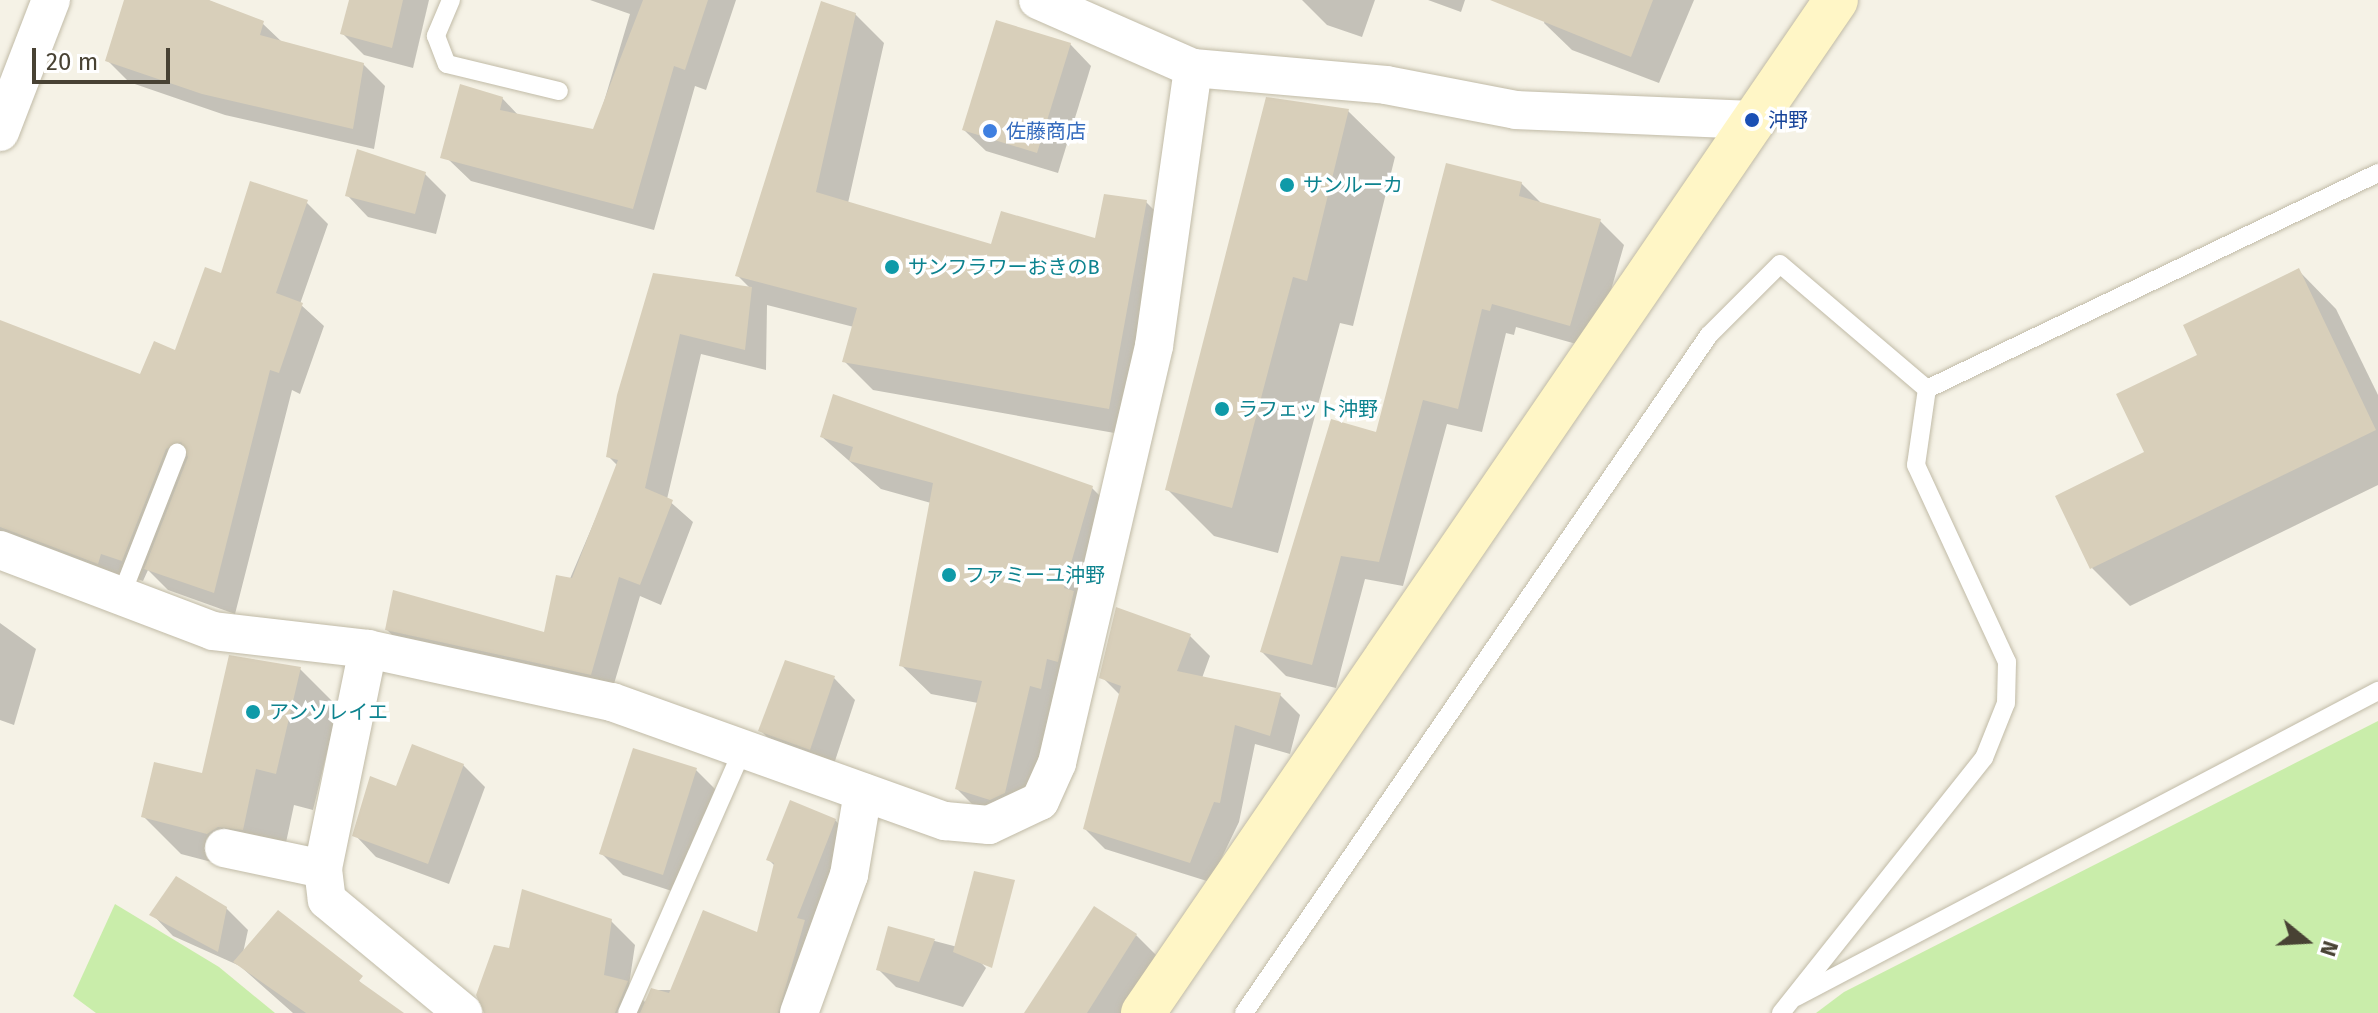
<!DOCTYPE html>
<meta charset="utf-8">
<style>
body{margin:0}
#map{position:relative;width:2378px;height:1013px;overflow:hidden;background:#f5f2e6;font-family:"Fira Sans","Noto Sans JP",sans-serif}
div>[style]{position:absolute}
.green>*{inset:0;background:#c9edaa}
.shadow>*{inset:0;background:#0003}
.building>*{inset:0;background:#d8cfba}
.roads{filter:drop-shadow(0 0 2px #c1bba7) drop-shadow(0 0 2px #c1bba7)}
.lane>*{height:18px;margin:-9px;padding:0 9px;transform-origin:9px;border-radius:9px;background:#fff}
.street>*{height:38px;margin:-19px;padding:0 19px;transform-origin:19px;border-radius:19px;background:#fff}
.secondary>*{height:44px;margin:-22px;padding:0 22px;transform-origin:22px;border-radius:22px;background:#fff6c6}
.dots>*{width:22px;height:22px;translate:-50% -50%;box-sizing:border-box;border:4px solid #fff;border-radius:50%}
span{translate:-50% -50%;white-space:nowrap;text-align:center;line-height:1.15;-webkit-text-stroke:7px #fff;paint-order:stroke}
.transit-label{font-size:20px;color:#164399}
.left{translate:0 -50%;text-align:left}
.shop-label{font-size:20px;color:#366cbe}
.culture-label{font-size:20px;color:#0d838f}
.north{position:absolute;left:2266px;top:901px;width:80px;height:80px;-webkit-text-stroke:6px #fff;paint-order:stroke;rotate:108deg;font-size:22px;font-weight:700;line-height:32px;text-align:center;color:#484234}
.north::after{content:'';display:block;margin:auto;width:28px;height:36px;background:#484234;clip-path:polygon(50% 0,100% 100%,50% 72%,0 100%)}
.scale{position:absolute;left:32px;top:48px;width:138px;height:36px;box-sizing:border-box;border:4px solid #484234;border-top:0;padding-left:10px;font-size:24px;line-height:28px;white-space:nowrap;color:#484234;-webkit-text-stroke:6px #fff;paint-order:stroke}
</style>
<div id="map">
<div class="green">
<div style="clip-path:polygon(2378px 721px,2378px 1013px,1816px 1013px,1844px 992px)"></div>
<div style="clip-path:polygon(115px 904px,219px 967px,275px 1013px,96px 1013px,73px 996px)"></div>
</div>
<div class="shadow">
<div style="clip-path:polygon(126px 0,208px 0,262px 23px,283px 43px,363px 64px,385px 86px,374px 149px,225px 115px,129px 82px,108px 61px)"></div>
<div style="clip-path:polygon(351px 0,429px 0,413px 68px,364px 55px,342px 33px)"></div>
<div style="clip-path:polygon(590px 0,736px 0,706px 90px,695px 86px,654px 230px,471px 181px,449px 160px,502px 98px,519px 116px,595px 132px,630px 14px)"></div>
<div style="clip-path:polygon(1302px 0,1375px 0,1362px 37px,1327px 25px)"></div>
<div style="clip-path:polygon(1428px 0,1465px 0,1461px 12px)"></div>
<div style="clip-path:polygon(1552px 0,1694px 0,1659px 83px,1572px 50px,1544px 23px)"></div>
<div style="clip-path:polygon(855px 14px,884px 43px,848px 203px,992px 246px,1096px 241px,1146px 202px,1175px 231px,1137px 437px,873px 390px,844px 361px,854px 327px,767px 305px,766px 370px,701px 354px,667px 499px,693px 522px,661px 605px,640px 596px,611px 694px,408px 650px,387px 630px,546px 635px,618px 466px,608px 456px,654px 275px,750px 288px,738px 276px)"></div>
<div style="clip-path:polygon(1070px 44px,1091px 66px,1058px 173px,986px 151px,964px 130px)"></div>
<div style="clip-path:polygon(1348px 111px,1395px 157px,1353px 326px,1340px 323px,1278px 553px,1214px 536px,1167px 489px)"></div>
<div style="clip-path:polygon(424px 173px,446px 195px,436px 234px,368px 217px,347px 195px)"></div>
<div style="clip-path:polygon(1521px 183px,1542px 204px,1600px 221px,1624px 245px,1594px 349px,1516px 327px,1514px 335px,1506px 333px,1482px 432px,1447px 424px,1403px 586px,1365px 579px,1336px 688px,1286px 676px,1262px 652px)"></div>
<div style="clip-path:polygon(306px 202px,328px 224px,300px 304px,324px 326px,300px 394px,292px 390px,235px 614px,168px 590px,148px 570px,143px 581px,122px 574px,120px 584px,0 542px,0 321px,141px 376px,176px 353px,222px 276px)"></div>
<div style="clip-path:polygon(2299px 271px,2336px 309px,2378px 395px,2378px 485px,2130px 606px,2092px 568px,2147px 453px,2200px 356px)"></div>
<div style="clip-path:polygon(822px 437px,1092px 488px,1121px 517px,1034px 822px,986px 818px,957px 789px,978px 703px,931px 694px,901px 665px,931px 503px,881px 489px)"></div>
<div style="clip-path:polygon(0 623px,36px 649px,14px 725px,0 720px)"></div>
<div style="clip-path:polygon(1190px 636px,1210px 656px,1202px 678px,1280px 695px,1300px 715px,1290px 754px,1255px 744px,1239px 822px,1210px 882px,1105px 849px,1085px 829px,1121px 696px,1102px 677px)"></div>
<div style="clip-path:polygon(300px 669px,338px 707px,313px 810px,294px 805px,281px 866px,246px 871px,181px 854px,143px 816px,203px 776px)"></div>
<div style="clip-path:polygon(834px 678px,855px 700px,832px 770px,782px 752px,760px 730px)"></div>
<div style="clip-path:polygon(463px 765px,485px 787px,449px 884px,376px 857px,355px 835px,397px 788px)"></div>
<div style="clip-path:polygon(696px 770px,718px 792px,684px 895px,623px 875px,602px 854px)"></div>
<div style="clip-path:polygon(835px 820px,858px 844px,805px 1013px,488px 1013px,510px 950px,611px 921px,635px 945px,629px 985px,645px 1002px,652px 990px,672px 990px,758px 935px,775px 866px,768px 859px)"></div>
<div style="clip-path:polygon(226px 908px,248px 930px,243px 953px,337px 961px,394px 1013px,293px 1013px,240px 966px,173px 936px,152px 914px)"></div>
<div style="clip-path:polygon(889px 929px,969px 950px,986px 968px,963px 1007px,896px 987px,878px 969px)"></div>
<div style="clip-path:polygon(1136px 935px,1158px 957px,1122px 1013px,1026px 1013px)"></div>
</div>
<div class="building">
<div style="clip-path:polygon(124px 0,209px 0,264px 21px,260px 35px,364px 63px,353px 129px,202px 94px,105px 61px)"></div>
<div style="clip-path:polygon(349px 0,403px 0,392px 48px,340px 34px)"></div>
<div style="clip-path:polygon(643px 0,708px 0,685px 70px,674px 66px,633px 209px,440px 158px,460px 84px,503px 97px,500px 110px,593px 129px)"></div>
<div style="clip-path:polygon(1490px 0,1653px 0,1631px 57px)"></div>
<div style="clip-path:polygon(821px 1px,856px 13px,816px 192px,991px 244px,1001px 211px,1095px 238px,1104px 194px,1147px 200px,1109px 409px,842px 362px,857px 308px,735px 276px)"></div>
<div style="clip-path:polygon(996px 20px,1071px 43px,1037px 153px,962px 130px)"></div>
<div style="clip-path:polygon(1266px 97px,1349px 109px,1307px 281px,1293px 277px,1232px 508px,1165px 490px)"></div>
<div style="clip-path:polygon(357px 149px,426px 172px,415px 214px,345px 196px)"></div>
<div style="clip-path:polygon(1446px 163px,1522px 182px,1519px 196px,1601px 219px,1570px 326px,1492px 304px,1490px 311px,1482px 309px,1458px 409px,1423px 400px,1379px 562px,1341px 556px,1312px 665px,1260px 652px,1331px 419px,1376px 432px)"></div>
<div style="clip-path:polygon(250px 181px,308px 200px,276px 293px,303px 303px,279px 373px,270px 370px,214px 593px,144px 569px,188px 457px,181px 442px,166px 449px,122px 561px,101px 554px,98px 564px,0 527px,0 320px,140px 374px,154px 341px,175px 350px,205px 267px,221px 273px)"></div>
<div style="clip-path:polygon(2299px 268px,2376px 430px,2090px 569px,2055px 496px,2144px 452px,2116px 394px,2197px 355px,2183px 325px)"></div>
<div style="clip-path:polygon(653px 273px,752px 287px,745px 350px,680px 334px,645px 488px,673px 500px,640px 585px,619px 577px,591px 675px,385px 630px,393px 590px,544px 632px,556px 575px,572px 578px,618px 460px,606px 457px,617px 395px)"></div>
<div style="clip-path:polygon(833px 394px,1093px 486px,1064px 588px,1074px 591px,1058px 662px,1047px 659px,1041px 689px,1030px 686px,1005px 793px,990px 800px,955px 789px,982px 681px,899px 666px,933px 483px,849px 461px,853px 447px,820px 437px)"></div>
<div style="clip-path:polygon(1116px 607px,1191px 634px,1177px 671px,1281px 693px,1270px 736px,1235px 725px,1220px 803px,1214px 802px,1190px 863px,1083px 829px,1121px 686px,1099px 678px)"></div>
<div style="clip-path:polygon(229px 655px,301px 667px,276px 774px,256px 769px,243px 830px,218px 827px,207px 834px,141px 817px,154px 762px,202px 773px)"></div>
<div style="clip-path:polygon(785px 660px,835px 676px,810px 750px,758px 731px)"></div>
<div style="clip-path:polygon(412px 744px,464px 764px,428px 864px,352px 836px,370px 776px,396px 786px)"></div>
<div style="clip-path:polygon(633px 748px,697px 768px,663px 875px,599px 854px)"></div>
<div style="clip-path:polygon(790px 800px,836px 819px,797px 918px,805px 920px,778px 1013px,640px 1013px,651px 988px,669px 993px,703px 910px,757px 932px,774px 863px,766px 860px)"></div>
<div style="clip-path:polygon(974px 871px,1015px 880px,992px 968px,953px 952px)"></div>
<div style="clip-path:polygon(176px 876px,227px 907px,218px 952px,149px 915px)"></div>
<div style="clip-path:polygon(522px 889px,612px 919px,604px 975px,628px 981px,615px 1013px,484px 1013px,476px 995px,494px 945px,509px 948px)"></div>
<div style="clip-path:polygon(1094px 906px,1137px 934px,1087px 1013px,1024px 1013px)"></div>
<div style="clip-path:polygon(278px 910px,363px 976px,359px 981px,404px 1013px,306px 1013px,233px 962px)"></div>
<div style="clip-path:polygon(888px 926px,935px 939px,919px 982px,876px 970px)"></div>
</div>
<div class="roads">
<div class="lane">
<div style="left:451px;top:0;width:39px;rotate:113deg"></div>
<div style="left:436px;top:36px;width:30px;rotate:69deg"></div>
<div style="left:447px;top:64px;width:115px;rotate:13.6deg"></div>
<div style="left:121px;top:596px;width:154px;rotate:-68.6deg"></div>
<div style="left:1796px;top:997px;width:658px;rotate:-27.73deg"></div>
<div style="left:627px;top:1013px;width:288px;rotate:-66.3deg"></div>
<div style="left:1244px;top:1013px;width:822px;rotate:-55.56deg"></div>
<div style="left:1709px;top:335px;width:100px;rotate:-45deg"></div>
<div style="left:1780px;top:264px;width:193px;rotate:40.4deg"></div>
<div style="left:1927px;top:389px;width:500px;rotate:-25.59deg"></div>
<div style="left:1781px;top:1013px;width:326px;rotate:-51.5deg"></div>
<div style="left:1984px;top:758px;width:59px;rotate:-68.2deg"></div>
<div style="left:2006px;top:703px;width:41px;rotate:-88.6deg"></div>
<div style="left:2007px;top:662px;width:217px;rotate:-114.8deg"></div>
<div style="left:1916px;top:465px;width:77px;rotate:-81.8deg"></div>
</div>
<div class="street">
<div style="left:1038px;top:0;width:169px;rotate:23.7deg"></div>
<div style="left:1193px;top:68px;width:194px;rotate:5deg"></div>
<div style="left:1386px;top:85px;width:132px;rotate:10.9deg"></div>
<div style="left:1516px;top:110px;width:236px;rotate:2.4deg"></div>
<div style="left:0;top:132px;width:142px;rotate:-68.9deg"></div>
<div style="left:0;top:550px;width:228px;rotate:20.8deg"></div>
<div style="left:213px;top:631px;width:156px;rotate:6.6deg"></div>
<div style="left:368px;top:649px;width:250px;rotate:12.3deg"></div>
<div style="left:612px;top:702px;width:354px;rotate:19.7deg"></div>
<div style="left:945px;top:821px;width:44px;rotate:5.2deg"></div>
<div style="left:989px;top:825px;width:56px;rotate:-25.2deg"></div>
<div style="left:1040px;top:801px;width:42px;rotate:-65.9deg"></div>
<div style="left:1057px;top:763px;width:428px;rotate:-76.9deg"></div>
<div style="left:1154px;top:346px;width:281px;rotate:-82deg"></div>
<div style="left:368px;top:649px;width:225px;rotate:101.6deg"></div>
<div style="left:323px;top:869px;width:31px;rotate:83deg"></div>
<div style="left:327px;top:900px;width:177px;rotate:39.7deg"></div>
<div style="left:224px;top:848px;width:101px;rotate:12deg"></div>
<div style="left:799px;top:1013px;width:147px;rotate:-70.1deg"></div>
<div style="left:849px;top:875px;width:84px;rotate:-80.4deg"></div>
</div>
<div class="secondary">
<div style="left:1143px;top:1013px;width:1227px;rotate:-55.62deg"></div>
</div>
</div>
<div class="dots">
<div style="left:1752px;top:120px;background:#1a4fb4"></div>
<div style="left:990px;top:131px;background:#3f7fe0"></div>
<div style="left:1287px;top:185px;background:#0f9aa8"></div>
<div style="left:892px;top:267px;background:#0f9aa8"></div>
<div style="left:1222px;top:409px;background:#0f9aa8"></div>
<div style="left:949px;top:575px;background:#0f9aa8"></div>
<div style="left:253px;top:712px;background:#0f9aa8"></div>
</div>
<div class="transit-label">
<span class="left" style="left:1768px;top:120px">沖野</span>
</div>
<div class="shop-label">
<span class="left" style="left:1006px;top:131px">佐藤商店</span>
</div>
<div class="culture-label">
<span class="left" style="left:1303px;top:185px">サンルーカ</span>
<span class="left" style="left:908px;top:267px">サンフラワーおきのB</span>
<span class="left" style="left:1238px;top:409px">ラフェット沖野</span>
<span class="left" style="left:965px;top:575px">ファミーユ沖野</span>
<span class="left" style="left:269px;top:712px">アンソレイエ</span>
</div>
<div class="north">N</div>
<div class="scale">20 m</div>
</div>
